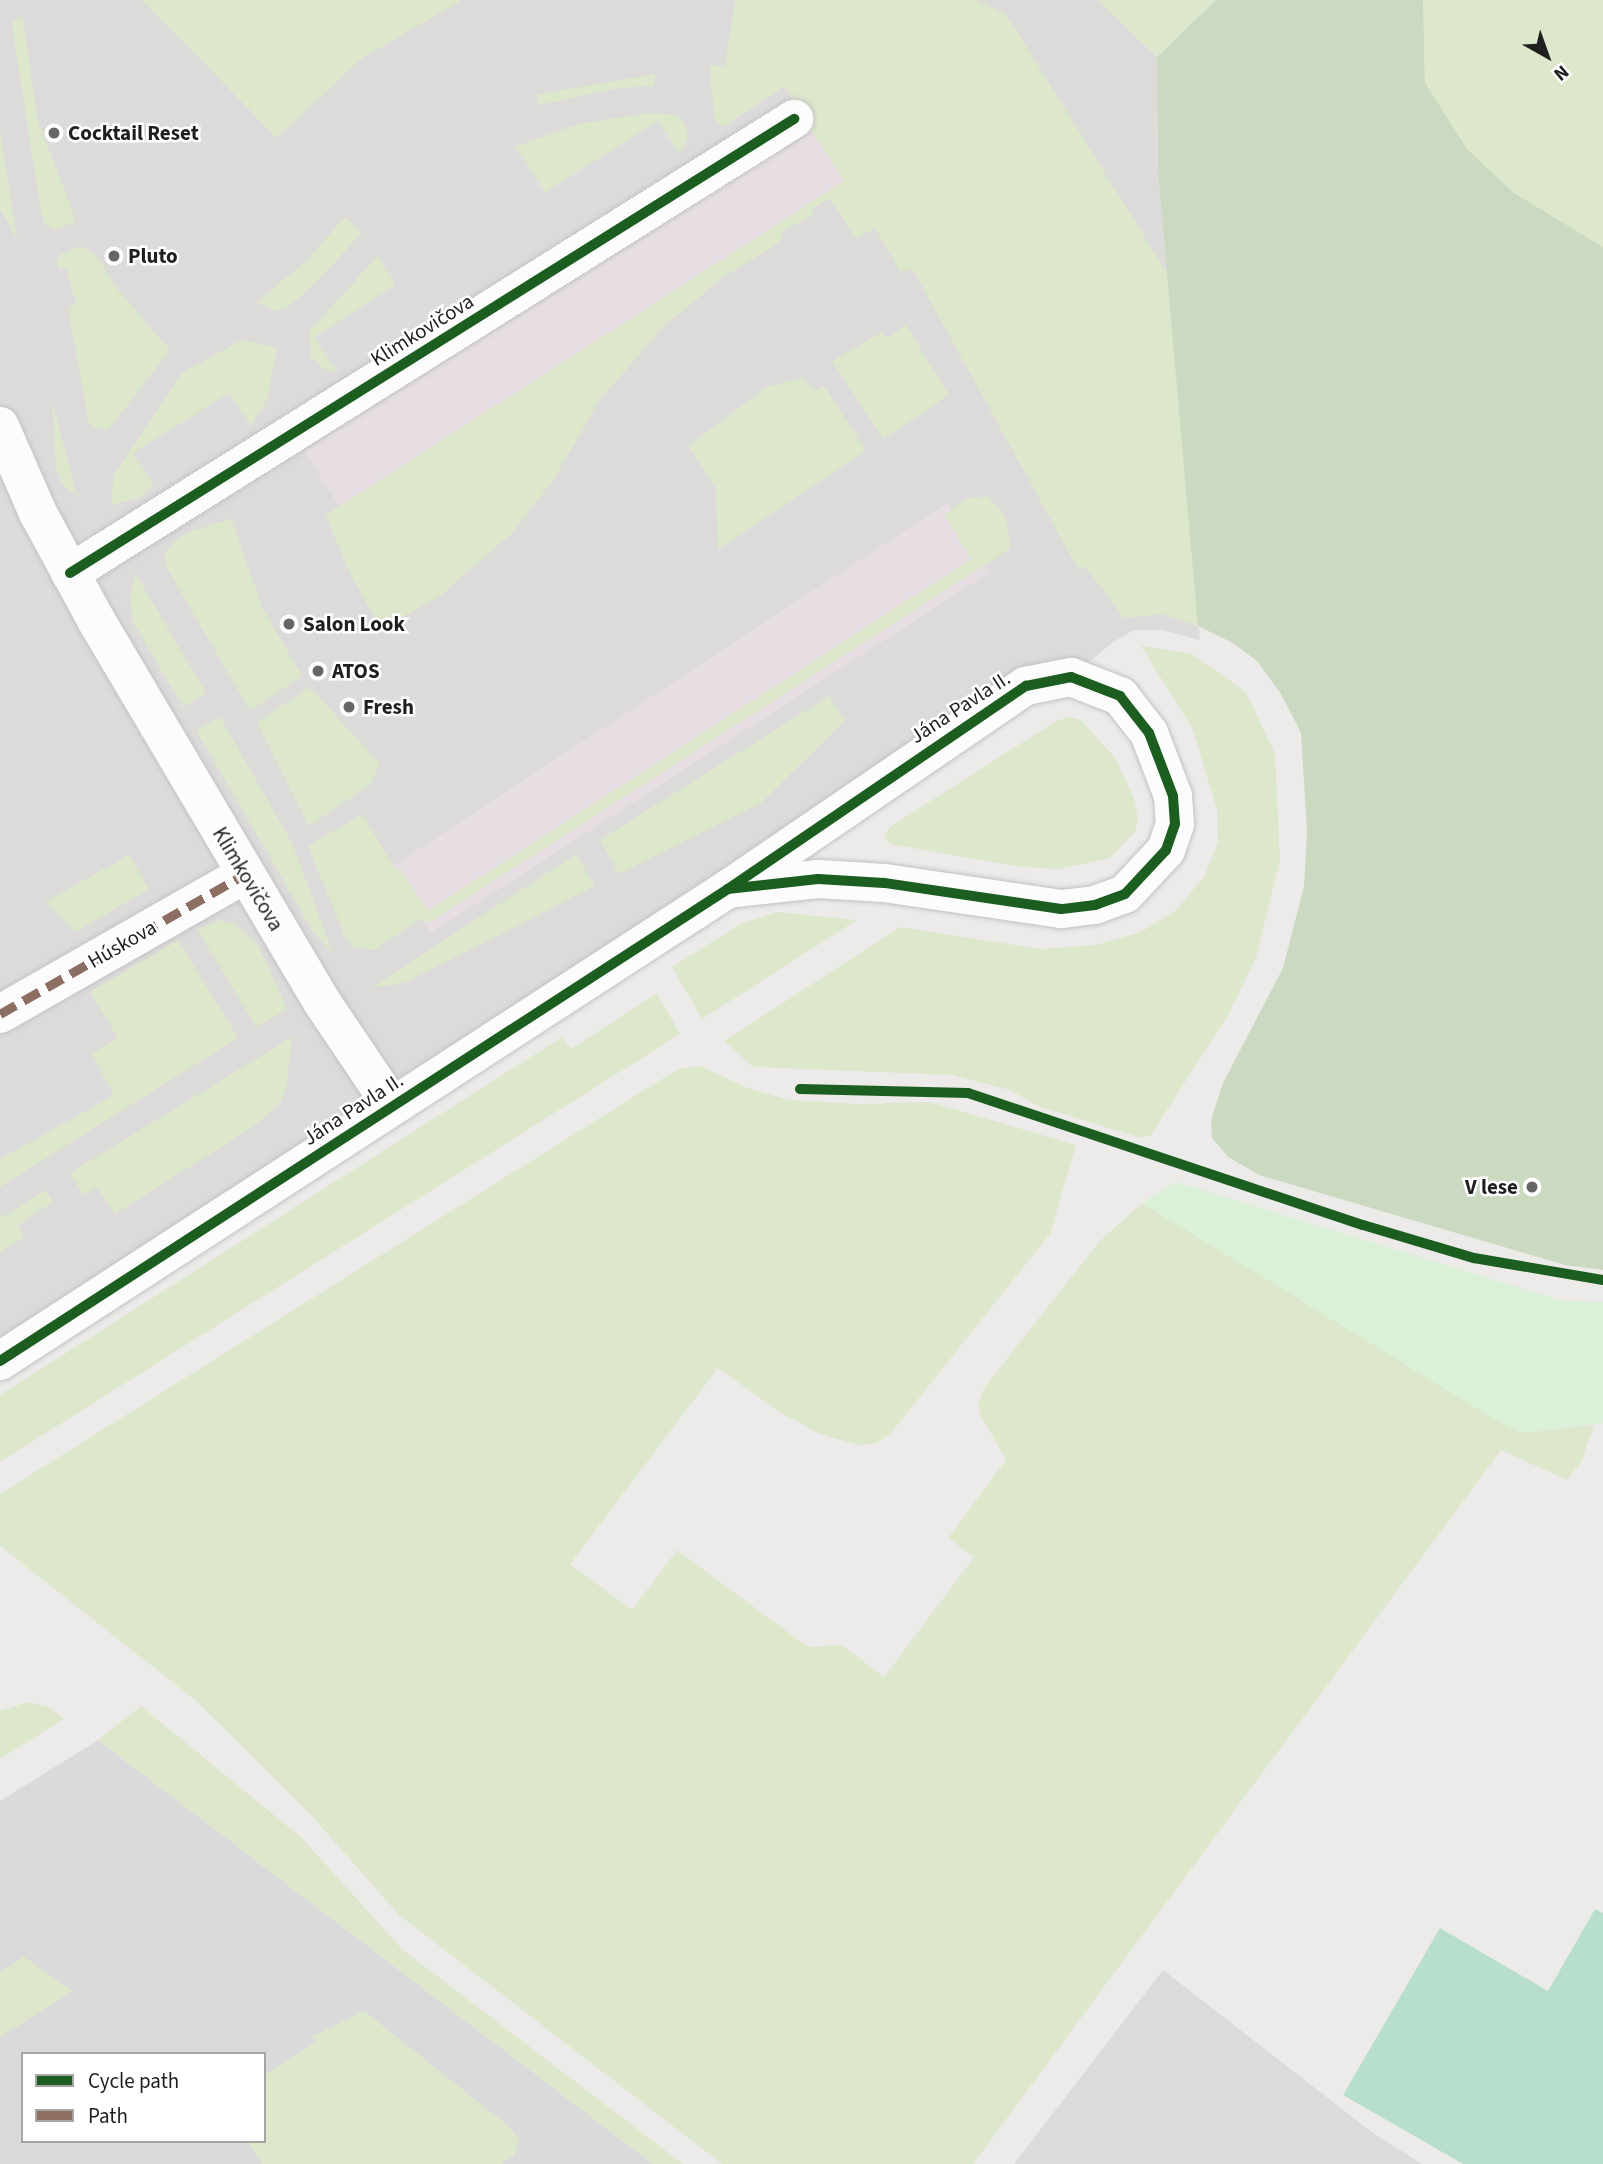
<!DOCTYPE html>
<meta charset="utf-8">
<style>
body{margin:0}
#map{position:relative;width:1603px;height:2164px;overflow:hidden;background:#edebe9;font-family:"Source Sans 3",sans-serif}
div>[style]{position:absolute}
.residential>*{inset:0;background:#dcdbda}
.industrial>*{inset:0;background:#e6dee3}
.religious>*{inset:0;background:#dbdada}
.grass>*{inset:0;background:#dde7cb}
.forest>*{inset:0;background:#ccd9c1}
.park>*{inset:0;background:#daf0d7}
.pitch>*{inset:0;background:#b8dfcb}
.parking>*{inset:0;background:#dddcdc}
.roads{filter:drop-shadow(0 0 2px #c3c2c1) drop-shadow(0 0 2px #c3c2c1)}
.minor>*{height:38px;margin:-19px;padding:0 19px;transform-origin:19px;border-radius:19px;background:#fcfcfc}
.quiet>*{height:9px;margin-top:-4.5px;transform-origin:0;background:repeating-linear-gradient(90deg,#8d6e63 0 18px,transparent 0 27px)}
.cycleway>*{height:10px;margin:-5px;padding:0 5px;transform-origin:5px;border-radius:5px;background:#1b5e20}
.dots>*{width:19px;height:19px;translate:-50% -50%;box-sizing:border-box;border:4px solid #fff;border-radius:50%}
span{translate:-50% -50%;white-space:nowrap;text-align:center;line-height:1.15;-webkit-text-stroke:5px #fff;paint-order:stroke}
.poi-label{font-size:21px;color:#1f1f1f;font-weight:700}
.left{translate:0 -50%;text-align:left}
.right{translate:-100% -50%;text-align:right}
.street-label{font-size:21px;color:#1f1f1f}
.legend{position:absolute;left:21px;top:2052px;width:245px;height:91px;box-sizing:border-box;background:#fff;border:2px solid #a5a5a5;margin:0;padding:9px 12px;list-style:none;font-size:21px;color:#1f1f1f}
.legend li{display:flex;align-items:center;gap:14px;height:35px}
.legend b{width:35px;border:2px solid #a5a5a5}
.north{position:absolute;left:1512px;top:21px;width:70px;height:70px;-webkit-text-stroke:5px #fff;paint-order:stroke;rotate:140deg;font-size:19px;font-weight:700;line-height:28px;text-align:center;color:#1f1f1f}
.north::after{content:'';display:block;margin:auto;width:24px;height:32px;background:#1f1f1f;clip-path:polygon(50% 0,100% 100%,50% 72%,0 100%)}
</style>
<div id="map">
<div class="residential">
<div style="clip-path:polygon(0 0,1098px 0,1157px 57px,1158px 172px,1200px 640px,1162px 630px,1134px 630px,1113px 642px,1071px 677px,0 1361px)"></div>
<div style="clip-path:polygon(1163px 1970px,1373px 2133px,1422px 2164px,1014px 2164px)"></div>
</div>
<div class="industrial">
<div style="clip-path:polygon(809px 126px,846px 184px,341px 509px,304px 451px)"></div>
<div style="clip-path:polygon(947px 503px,990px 572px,431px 933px,390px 868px)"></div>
</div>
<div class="religious">
<div style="clip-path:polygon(evenodd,98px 1740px,653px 2164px,0 2164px,0 1801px,98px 1740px,23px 2054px,264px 2054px,264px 2141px,23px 2141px,23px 2054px)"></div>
</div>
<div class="grass">
<div style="clip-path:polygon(142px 0,462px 0,361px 59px,277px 138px)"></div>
<div style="clip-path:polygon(735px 0,975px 0,1006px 14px,1167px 273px,1198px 626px,1162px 614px,1124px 618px,1085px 566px,1078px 569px,912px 268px,901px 273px,875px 228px,856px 239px,830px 198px,812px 209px,813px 215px,783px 231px,780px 242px,722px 278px,663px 327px,599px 401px,554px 479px,513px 532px,441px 595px,381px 630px,347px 567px,326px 515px,844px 181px,784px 86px,723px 127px,715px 121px,709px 65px,725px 67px)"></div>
<div style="clip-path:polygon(1098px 0,1216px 0,1157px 57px)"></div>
<div style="clip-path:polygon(1423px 0,1603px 0,1603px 247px,1514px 193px,1468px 150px,1425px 83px)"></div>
<div style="clip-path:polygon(23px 16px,37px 118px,76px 221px,56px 230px,44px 224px,41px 213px,15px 45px,12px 22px)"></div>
<div style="clip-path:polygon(655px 74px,654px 86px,618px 88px,539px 105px,535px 95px)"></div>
<div style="clip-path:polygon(649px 113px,677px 115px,685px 125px,688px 138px,679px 154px,657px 122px,544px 193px,515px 147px,578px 124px)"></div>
<div style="clip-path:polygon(0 132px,17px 239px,0 209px)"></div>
<div style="clip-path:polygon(345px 217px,362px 233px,314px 284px,287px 308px,275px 311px,257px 302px,305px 262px)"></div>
<div style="clip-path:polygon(80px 246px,95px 254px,119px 291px,170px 350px,108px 430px,92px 427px,88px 420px,68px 307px,76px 304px,66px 268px,59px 269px,56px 262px,60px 255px)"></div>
<div style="clip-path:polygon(378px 256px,396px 285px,315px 337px,337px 372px,326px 370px,311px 357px,309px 331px)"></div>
<div style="clip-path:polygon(906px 325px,949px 395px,884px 440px,832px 361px,882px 332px,887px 338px)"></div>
<div style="clip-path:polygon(242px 340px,277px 347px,268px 398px,251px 426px,229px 393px,134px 453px,154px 486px,141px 497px,112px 505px,113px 476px,182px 373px)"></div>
<div style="clip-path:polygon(803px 377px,815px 391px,824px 386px,866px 451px,718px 550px,716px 489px,688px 446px,765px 388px)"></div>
<div style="clip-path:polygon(52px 401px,77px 496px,62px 484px,56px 469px)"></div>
<div style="clip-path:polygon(969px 497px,988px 497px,998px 507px,1005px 517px,1011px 548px,427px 924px,423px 918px,374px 950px,353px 947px,346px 939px,308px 846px,362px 814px,396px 870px,400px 868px,428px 911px,971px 559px,944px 515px)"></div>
<div style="clip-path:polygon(231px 519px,263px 609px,302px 676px,250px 711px,167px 568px,164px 555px,173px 542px,189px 532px)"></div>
<div style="clip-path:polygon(135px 573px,206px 693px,183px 707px,132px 620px,130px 596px)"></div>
<div style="clip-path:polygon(1141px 646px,1192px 654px,1246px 692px,1275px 754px,1280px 859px,1256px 958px,1227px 1017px,1150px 1136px,1138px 1137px,1038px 1106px,1010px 1090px,952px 1075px,753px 1067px,724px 1041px,900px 927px,1040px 949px,1095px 945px,1141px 932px,1176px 910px,1204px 877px,1218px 842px,1217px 809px,1192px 728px)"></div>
<div style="clip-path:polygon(310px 687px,380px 764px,370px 785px,309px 826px,257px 722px)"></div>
<div style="clip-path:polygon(829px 696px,845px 720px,761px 803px,619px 874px,600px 840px)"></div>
<div style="clip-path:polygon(220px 717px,292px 843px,333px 953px,314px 933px,196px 730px)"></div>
<div style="clip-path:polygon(1071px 717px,1081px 720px,1115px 758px,1134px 798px,1138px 819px,1135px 832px,1110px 858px,1059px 869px,1021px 867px,890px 844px,884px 837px,890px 827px,990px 763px,1058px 720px)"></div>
<div style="clip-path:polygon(576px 854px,595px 886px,404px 983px,371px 988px)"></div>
<div style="clip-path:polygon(129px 855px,149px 889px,75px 932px,45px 902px)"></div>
<div style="clip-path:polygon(778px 912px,857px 920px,702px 1019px,672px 967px,742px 923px)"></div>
<div style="clip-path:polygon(221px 920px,237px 926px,258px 945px,287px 1009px,256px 1027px,197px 929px)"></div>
<div style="clip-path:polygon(178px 940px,238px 1038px,0 1187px,0 1159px,113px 1095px,91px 1054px,118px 1038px,90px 992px)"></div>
<div style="clip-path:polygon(657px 993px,680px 1034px,0 1462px,0 1395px,562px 1037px,571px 1049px)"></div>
<div style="clip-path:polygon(292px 1037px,286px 1090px,278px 1106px,248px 1130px,115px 1214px,97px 1187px,83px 1195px,70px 1173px)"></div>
<div style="clip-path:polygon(700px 1066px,750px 1089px,790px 1100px,858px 1104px,930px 1102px,1076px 1145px,1050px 1234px,891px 1433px,876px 1443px,858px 1445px,820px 1434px,781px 1413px,718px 1368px,570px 1564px,632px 1610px,677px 1550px,808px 1647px,842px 1645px,884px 1677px,974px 1557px,948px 1538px,1006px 1460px,980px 1414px,978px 1404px,984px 1388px,1099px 1242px,1142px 1203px,1520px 1433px,1594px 1425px,1581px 1462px,1567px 1480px,1501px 1450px,973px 2164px,722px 2164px,399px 1915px,310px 1814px,195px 1700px,0 1546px,0 1494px,678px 1069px)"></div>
<div style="clip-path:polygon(46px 1190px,53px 1202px,18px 1225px,24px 1237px,0 1253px,0 1218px)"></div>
<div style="clip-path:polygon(28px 1702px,49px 1707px,64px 1719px,0 1759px,0 1711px)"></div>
<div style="clip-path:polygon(141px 1706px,302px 1838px,402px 1949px,683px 2164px,653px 2164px,98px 1740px)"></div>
<div style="clip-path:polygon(24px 1957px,73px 1991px,0 2037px,0 1972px)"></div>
<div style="clip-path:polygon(364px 2011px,513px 2130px,519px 2141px,514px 2155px,502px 2164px,262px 2164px,247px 2141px,264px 2141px,264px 2075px,316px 2042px,313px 2036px)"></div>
</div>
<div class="forest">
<div style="clip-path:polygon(1216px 0,1423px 0,1425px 83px,1468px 150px,1514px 193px,1603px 247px,1603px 1270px,1565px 1265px,1259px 1175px,1228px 1157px,1212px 1138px,1211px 1120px,1223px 1083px,1283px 968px,1304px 886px,1307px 831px,1301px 733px,1281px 694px,1257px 661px,1233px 643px,1198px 626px,1158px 172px,1157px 57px)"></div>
</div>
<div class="park">
<div style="clip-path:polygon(1176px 1182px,1563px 1301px,1603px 1302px,1603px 1423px,1520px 1433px,1502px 1424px,1142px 1203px)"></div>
</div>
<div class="pitch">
<div style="clip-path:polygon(1595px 1909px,1603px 1913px,1603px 2164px,1463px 2164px,1343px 2095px,1440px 1928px,1548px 1991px)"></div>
</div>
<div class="parking">
<div style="clip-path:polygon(658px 121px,679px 154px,337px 372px,314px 337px,396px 285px,378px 256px,505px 170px,501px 155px,515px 147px,545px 193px)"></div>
<div style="clip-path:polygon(229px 393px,251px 426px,154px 486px,133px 453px)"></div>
<div style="clip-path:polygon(942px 400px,961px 431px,425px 796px,400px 781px,450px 717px,468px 730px,484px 731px,523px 715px,540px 701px,525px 680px)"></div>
<div style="clip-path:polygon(0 495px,77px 641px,40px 663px,0 592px)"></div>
<div style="clip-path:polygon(85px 656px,129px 728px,91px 749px,49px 677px)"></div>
<div style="clip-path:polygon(147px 759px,190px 832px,152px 853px,110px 781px)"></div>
<div style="clip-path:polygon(45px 902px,75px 932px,0 975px,0 928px)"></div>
<div style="clip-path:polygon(74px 1026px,114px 1095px,0 1159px,0 1068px)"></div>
</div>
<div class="roads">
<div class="minor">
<div style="left:0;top:426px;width:95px;rotate:66.4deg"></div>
<div style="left:38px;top:513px;width:122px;rotate:61.5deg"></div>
<div style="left:96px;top:620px;width:444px;rotate:59.4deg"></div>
<div style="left:322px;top:1002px;width:125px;rotate:56.1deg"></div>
<div style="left:70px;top:573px;width:855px;rotate:-32.09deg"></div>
<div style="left:0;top:1014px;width:281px;rotate:-29.7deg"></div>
<div style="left:0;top:1361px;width:868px;rotate:-32.96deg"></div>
<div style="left:728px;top:889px;width:361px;rotate:-34.3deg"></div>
<div style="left:1026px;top:686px;width:46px;rotate:-11.3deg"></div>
<div style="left:1071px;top:677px;width:53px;rotate:21.2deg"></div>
<div style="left:1120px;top:696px;width:47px;rotate:51.9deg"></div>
<div style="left:1149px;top:733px;width:67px;rotate:69.1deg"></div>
<div style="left:1173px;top:796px;width:28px;rotate:86deg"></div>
<div style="left:1175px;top:824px;width:28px;rotate:109deg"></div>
<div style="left:1166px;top:850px;width:60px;rotate:133deg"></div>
<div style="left:1125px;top:894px;width:32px;rotate:160deg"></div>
<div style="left:1095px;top:905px;width:34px;rotate:173deg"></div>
<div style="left:1061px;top:909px;width:179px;rotate:-171.6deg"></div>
<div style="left:884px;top:883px;width:66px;rotate:-176.5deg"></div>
<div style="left:818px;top:879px;width:91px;rotate:173.7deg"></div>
</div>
</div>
<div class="quiet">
<div style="left:0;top:1014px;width:281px;rotate:-29.7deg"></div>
</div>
<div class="cycleway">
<div style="left:70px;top:573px;width:855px;rotate:-32.09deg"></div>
<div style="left:800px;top:1089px;width:168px;rotate:1.4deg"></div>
<div style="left:968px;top:1093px;width:416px;rotate:18.5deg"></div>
<div style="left:1363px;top:1225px;width:116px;rotate:16.6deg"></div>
<div style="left:1474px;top:1258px;width:131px;rotate:9.7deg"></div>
<div style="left:0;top:1361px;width:868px;rotate:-32.96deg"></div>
<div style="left:728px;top:889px;width:361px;rotate:-34.3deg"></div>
<div style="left:1026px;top:686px;width:46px;rotate:-11.3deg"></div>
<div style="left:1071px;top:677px;width:53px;rotate:21.2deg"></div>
<div style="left:1120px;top:696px;width:47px;rotate:51.9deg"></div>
<div style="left:1149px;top:733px;width:67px;rotate:69.1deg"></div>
<div style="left:1173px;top:796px;width:28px;rotate:86deg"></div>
<div style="left:1175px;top:824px;width:28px;rotate:109deg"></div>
<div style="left:1166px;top:850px;width:60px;rotate:133deg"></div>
<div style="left:1125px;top:894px;width:32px;rotate:160deg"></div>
<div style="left:1095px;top:905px;width:34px;rotate:173deg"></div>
<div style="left:1061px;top:909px;width:179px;rotate:-171.6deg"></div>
<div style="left:884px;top:883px;width:66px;rotate:-176.5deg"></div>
<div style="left:818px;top:879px;width:91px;rotate:173.7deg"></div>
</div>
<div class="dots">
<div style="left:54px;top:133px;background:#676666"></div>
<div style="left:114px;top:256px;background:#676666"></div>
<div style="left:289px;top:624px;background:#676666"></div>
<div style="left:318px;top:671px;background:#676666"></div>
<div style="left:349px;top:707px;background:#676666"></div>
<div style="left:1532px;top:1187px;background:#676666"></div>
</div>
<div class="poi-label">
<span class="left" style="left:68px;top:133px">Cocktail Reset</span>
<span class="left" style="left:128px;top:256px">Pluto</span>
<span class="left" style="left:303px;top:624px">Salon Look</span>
<span class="left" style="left:332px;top:671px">ATOS</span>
<span class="left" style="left:363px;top:707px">Fresh</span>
<span class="right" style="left:1518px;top:1187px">V lese</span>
</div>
<div class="street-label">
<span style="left:422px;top:330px;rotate:-32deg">Klimkovičova</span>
<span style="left:960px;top:707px;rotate:-33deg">Jána Pavla II.</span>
<span style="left:248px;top:879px;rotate:59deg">Klimkovičova</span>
<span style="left:122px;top:944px;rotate:-30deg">Húskova</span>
<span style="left:353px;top:1109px;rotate:-33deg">Jána Pavla II.</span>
</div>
<ul class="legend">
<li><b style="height:9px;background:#1b5e20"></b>Cycle path</li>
<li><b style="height:9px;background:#8d6e63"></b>Path</li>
</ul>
<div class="north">N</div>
</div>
